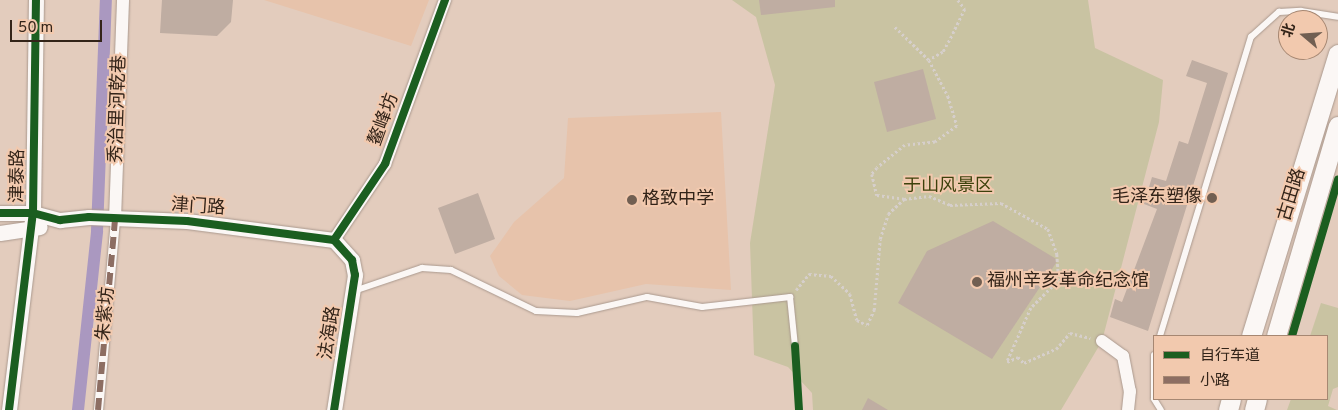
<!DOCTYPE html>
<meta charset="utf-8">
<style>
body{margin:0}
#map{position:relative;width:1338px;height:410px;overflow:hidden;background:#e3ccbd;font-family:Overpass,"Noto Sans SC",sans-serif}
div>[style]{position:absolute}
.built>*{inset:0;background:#e7c3ab}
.green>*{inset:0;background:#c9c3a2}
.canal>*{height:12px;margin:-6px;padding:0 6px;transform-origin:6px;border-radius:6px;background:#aa98c0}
.building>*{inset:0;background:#bfada2}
.path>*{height:2.5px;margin-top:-1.25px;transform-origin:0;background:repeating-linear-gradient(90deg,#d6cfcb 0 2.5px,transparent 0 5px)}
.roads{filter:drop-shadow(0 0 1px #aa998e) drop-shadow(0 0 1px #aa998e)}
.service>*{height:6px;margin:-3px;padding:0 3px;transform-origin:3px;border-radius:3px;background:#fbf7f5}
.pedestrian>*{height:9px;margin:-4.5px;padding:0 4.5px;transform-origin:4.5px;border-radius:4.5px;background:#fbf7f5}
.minor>*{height:12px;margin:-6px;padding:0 6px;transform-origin:6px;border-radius:6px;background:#fbf7f5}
.tertiary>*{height:15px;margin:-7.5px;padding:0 7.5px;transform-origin:7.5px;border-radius:7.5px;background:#fbf7f5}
.primary>*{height:19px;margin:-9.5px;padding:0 9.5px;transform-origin:9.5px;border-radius:9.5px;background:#fbf7f5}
.quiet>*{height:6px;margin-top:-3px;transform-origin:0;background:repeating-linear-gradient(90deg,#8d6e63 0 12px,transparent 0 18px)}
.cycleway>*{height:8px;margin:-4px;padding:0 4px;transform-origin:4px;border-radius:4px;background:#1b5e20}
.dots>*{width:14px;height:14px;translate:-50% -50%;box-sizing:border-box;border:2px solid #f2c9ae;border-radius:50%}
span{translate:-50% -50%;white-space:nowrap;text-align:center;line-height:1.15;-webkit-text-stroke:4px #f2c9ae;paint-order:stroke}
.street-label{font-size:18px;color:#332419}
.park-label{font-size:18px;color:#3c410b}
.poi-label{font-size:18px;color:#332419}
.right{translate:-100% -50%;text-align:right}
.left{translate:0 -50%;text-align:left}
.legend{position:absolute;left:1153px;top:335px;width:175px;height:65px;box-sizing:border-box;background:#f2c9ae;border:1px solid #a68772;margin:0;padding:6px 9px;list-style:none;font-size:15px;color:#332419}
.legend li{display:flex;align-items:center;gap:10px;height:25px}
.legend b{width:25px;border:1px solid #a68772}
.north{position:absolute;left:1278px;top:10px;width:50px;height:50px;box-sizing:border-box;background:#f2c9ae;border:1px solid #a68772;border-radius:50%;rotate:288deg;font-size:14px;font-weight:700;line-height:20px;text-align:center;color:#332419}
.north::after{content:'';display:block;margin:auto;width:18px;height:22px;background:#715f52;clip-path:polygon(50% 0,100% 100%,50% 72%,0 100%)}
.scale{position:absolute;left:10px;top:20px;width:92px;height:22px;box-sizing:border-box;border:2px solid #332419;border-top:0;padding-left:6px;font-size:15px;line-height:18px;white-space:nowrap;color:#332419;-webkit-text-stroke:4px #f2c9ae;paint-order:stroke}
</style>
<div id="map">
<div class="built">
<div style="clip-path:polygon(264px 0,429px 0,411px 46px)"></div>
<div style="clip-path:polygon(721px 112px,731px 290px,646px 284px,570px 301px,522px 295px,499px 276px,490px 256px,514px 222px,564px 178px,568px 118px)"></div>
</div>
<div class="green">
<div style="clip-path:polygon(732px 0,1088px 0,1095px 48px,1163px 80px,1159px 122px,1102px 341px,1061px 410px,813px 410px,812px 393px,788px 367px,754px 355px,750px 243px,775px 85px,756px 17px)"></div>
<div style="clip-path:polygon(1321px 303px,1338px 308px,1338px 387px,1333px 389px,1328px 406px,1337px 410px,1287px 410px,1291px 399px,1327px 399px,1327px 336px,1310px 336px)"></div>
</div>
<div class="canal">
<div style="left:78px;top:410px;width:180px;rotate:-83.9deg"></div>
<div style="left:97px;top:231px;width:231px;rotate:-87.8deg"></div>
</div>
<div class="building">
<div style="clip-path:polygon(162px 0,233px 0,231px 22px,217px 36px,160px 33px)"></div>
<div style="clip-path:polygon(759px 0,835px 0,835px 7px,761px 15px)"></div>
<div style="clip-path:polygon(1192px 60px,1228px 73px,1148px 331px,1110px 317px,1115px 299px,1122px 302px,1157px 209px,1144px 204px,1152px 177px,1166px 181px,1179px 141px,1188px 144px,1207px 83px,1186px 76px)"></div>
<div style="clip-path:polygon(923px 69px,936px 119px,887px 132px,874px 82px)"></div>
<div style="clip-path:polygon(478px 193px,495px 239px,455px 254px,438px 208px)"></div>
<div style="clip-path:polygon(993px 221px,1058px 260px,992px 359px,898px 303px,927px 251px)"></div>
<div style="clip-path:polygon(868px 398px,888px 410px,862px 410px)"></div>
</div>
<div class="path">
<div style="left:958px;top:0;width:11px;rotate:52deg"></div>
<div style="left:965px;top:9px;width:30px;rotate:116deg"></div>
<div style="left:952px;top:36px;width:18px;rotate:119deg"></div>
<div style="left:943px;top:52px;width:16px;rotate:150deg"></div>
<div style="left:929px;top:60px;width:41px;rotate:62.2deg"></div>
<div style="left:948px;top:96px;width:31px;rotate:73deg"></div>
<div style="left:957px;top:126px;width:27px;rotate:144deg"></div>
<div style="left:935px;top:142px;width:30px;rotate:174deg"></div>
<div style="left:905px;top:145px;width:36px;rotate:141deg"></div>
<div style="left:877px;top:168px;width:8px;rotate:130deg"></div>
<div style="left:872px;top:174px;width:22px;rotate:77deg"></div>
<div style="left:877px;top:195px;width:27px;rotate:8deg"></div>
<div style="left:904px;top:199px;width:25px;rotate:-7deg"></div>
<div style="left:929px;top:196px;width:23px;rotate:23deg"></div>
<div style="left:950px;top:205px;width:51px;rotate:-2.2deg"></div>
<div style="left:1001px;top:203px;width:54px;rotate:29deg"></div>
<div style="left:1048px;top:229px;width:27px;rotate:70deg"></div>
<div style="left:1057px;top:254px;width:26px;rotate:86deg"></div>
<div style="left:1059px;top:280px;width:40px;rotate:135deg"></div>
<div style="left:1031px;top:308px;width:59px;rotate:114deg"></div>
<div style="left:1007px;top:362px;width:12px;rotate:-24deg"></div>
<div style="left:1018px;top:357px;width:8px;rotate:45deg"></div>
<div style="left:1024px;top:363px;width:35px;rotate:-24deg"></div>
<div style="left:1056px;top:349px;width:21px;rotate:-49deg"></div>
<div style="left:1070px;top:333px;width:21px;rotate:14deg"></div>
<div style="left:895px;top:27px;width:47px;rotate:44.1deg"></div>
<div style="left:1318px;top:36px;width:14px;rotate:-73deg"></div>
<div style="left:1313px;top:50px;width:5px;rotate:53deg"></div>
<div style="left:796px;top:290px;width:21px;rotate:-51deg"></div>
<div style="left:809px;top:274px;width:22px;rotate:5deg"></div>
<div style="left:831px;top:276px;width:26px;rotate:43deg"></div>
<div style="left:850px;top:294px;width:27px;rotate:75deg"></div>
<div style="left:857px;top:320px;width:11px;rotate:27deg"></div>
<div style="left:867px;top:325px;width:17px;rotate:-65deg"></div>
<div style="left:874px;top:310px;width:71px;rotate:-85.2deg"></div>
<div style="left:880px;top:239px;width:26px;rotate:-72deg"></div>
<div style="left:888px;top:214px;width:22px;rotate:-43deg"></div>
</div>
<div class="roads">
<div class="service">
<div style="left:354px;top:291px;width:72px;rotate:-18.7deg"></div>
<div style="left:422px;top:268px;width:29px;rotate:4deg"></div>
<div style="left:451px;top:270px;width:94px;rotate:25.8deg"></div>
<div style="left:536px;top:311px;width:41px;rotate:2.8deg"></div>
<div style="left:577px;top:313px;width:72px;rotate:-12.9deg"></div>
<div style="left:647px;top:297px;width:56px;rotate:10.3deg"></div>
<div style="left:702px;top:307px;width:89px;rotate:-6.5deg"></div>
<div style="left:790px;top:297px;width:49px;rotate:84.2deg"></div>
<div style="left:1160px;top:336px;width:313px;rotate:-73.1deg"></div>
<div style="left:1251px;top:37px;width:38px;rotate:-42deg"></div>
<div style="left:1279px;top:12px;width:22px;rotate:-3deg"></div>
<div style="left:1301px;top:11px;width:37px;rotate:9deg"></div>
<div style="left:1154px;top:355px;width:43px;rotate:90deg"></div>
<div style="left:1154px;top:399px;width:13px;rotate:58deg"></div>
</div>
<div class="pedestrian">
<div style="left:98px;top:410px;width:192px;rotate:-84.9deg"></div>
</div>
<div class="minor">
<div style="left:115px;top:219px;width:219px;rotate:-87.9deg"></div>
<div style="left:334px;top:240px;width:92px;rotate:-56.1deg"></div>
<div style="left:385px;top:164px;width:175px;rotate:-69.9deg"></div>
<div style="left:1102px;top:341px;width:26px;rotate:36deg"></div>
<div style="left:1123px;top:356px;width:36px;rotate:79deg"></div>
<div style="left:1130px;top:391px;width:19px;rotate:96deg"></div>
</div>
<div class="tertiary">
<div style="left:0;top:213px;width:33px"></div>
<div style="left:33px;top:213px;width:28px;rotate:15deg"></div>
<div style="left:60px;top:220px;width:29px;rotate:-6deg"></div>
<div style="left:89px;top:217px;width:98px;rotate:2.3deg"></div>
<div style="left:187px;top:221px;width:148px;rotate:7.4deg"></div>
<div style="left:334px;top:240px;width:27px;rotate:48deg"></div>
<div style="left:352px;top:260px;width:15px;rotate:79deg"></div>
<div style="left:355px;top:275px;width:137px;rotate:98.8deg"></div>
<div style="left:0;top:233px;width:40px;rotate:-8.5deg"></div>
<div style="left:9px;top:410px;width:198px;rotate:-83.1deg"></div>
<div style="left:33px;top:213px;width:213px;rotate:-89.2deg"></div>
</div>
<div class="primary">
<div style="left:1251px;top:336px;width:295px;rotate:-72.9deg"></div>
<div style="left:1276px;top:336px;width:219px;rotate:-73.6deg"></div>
<div style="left:1228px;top:410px;width:11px;rotate:-75deg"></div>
<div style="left:1254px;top:410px;width:11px;rotate:-75deg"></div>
</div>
</div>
<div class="quiet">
<div style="left:98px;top:410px;width:192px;rotate:-84.9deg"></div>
</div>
<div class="cycleway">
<div style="left:0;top:213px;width:33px"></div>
<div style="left:33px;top:213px;width:28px;rotate:15deg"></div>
<div style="left:60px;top:220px;width:29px;rotate:-6deg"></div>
<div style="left:89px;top:217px;width:98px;rotate:2.3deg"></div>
<div style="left:187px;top:221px;width:148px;rotate:7.4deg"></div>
<div style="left:334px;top:240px;width:27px;rotate:48deg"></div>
<div style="left:352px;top:260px;width:15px;rotate:79deg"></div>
<div style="left:355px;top:275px;width:137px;rotate:98.8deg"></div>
<div style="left:334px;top:240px;width:92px;rotate:-56.1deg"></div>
<div style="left:385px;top:164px;width:175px;rotate:-69.9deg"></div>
<div style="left:1292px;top:336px;width:163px;rotate:-73.6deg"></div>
<div style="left:795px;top:346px;width:64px;rotate:86.4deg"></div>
<div style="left:9px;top:410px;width:198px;rotate:-83.1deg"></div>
<div style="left:33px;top:213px;width:213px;rotate:-89.2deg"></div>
</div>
<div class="dots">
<div style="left:1212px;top:198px;background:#715f52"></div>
<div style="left:632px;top:200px;background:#715f52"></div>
<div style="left:977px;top:282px;background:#715f52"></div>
</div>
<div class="street-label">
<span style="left:119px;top:109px;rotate:-88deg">秀治里河乾巷</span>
<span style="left:385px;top:120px;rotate:-70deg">鳌峰坊</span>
<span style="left:19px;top:176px;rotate:-89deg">津泰路</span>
<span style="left:1293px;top:195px;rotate:-73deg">古田路</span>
<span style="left:198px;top:208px;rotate:4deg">津门路</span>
<span style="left:107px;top:314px;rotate:-85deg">朱紫坊</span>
<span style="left:331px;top:333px;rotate:-81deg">法海路</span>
</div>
<div class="park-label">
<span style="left:948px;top:187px">于山风景区</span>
</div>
<div class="poi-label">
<span class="right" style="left:1202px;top:198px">毛泽东塑像</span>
<span class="left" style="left:642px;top:200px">格致中学</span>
<span class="left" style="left:987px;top:282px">福州辛亥革命纪念馆</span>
</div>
<ul class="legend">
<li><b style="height:6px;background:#1b5e20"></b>自行车道</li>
<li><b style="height:6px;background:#8d6e63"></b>小路</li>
</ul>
<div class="north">北</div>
<div class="scale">50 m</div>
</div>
